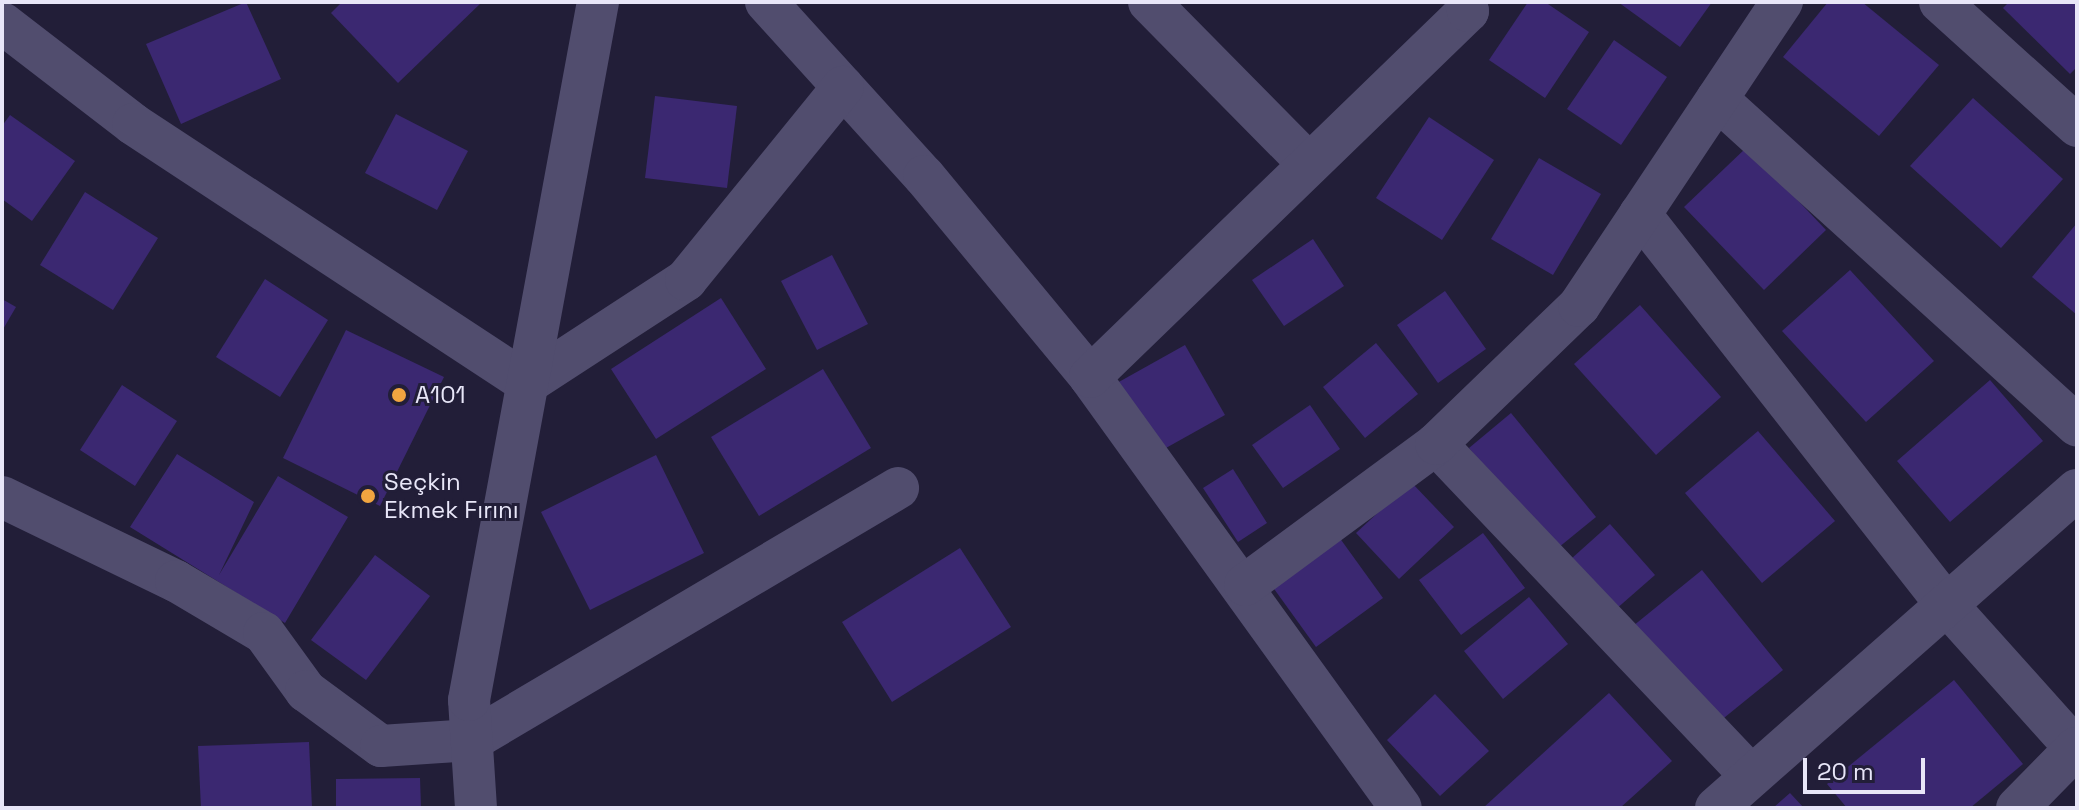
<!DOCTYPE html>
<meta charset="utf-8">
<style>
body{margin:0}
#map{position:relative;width:2079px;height:810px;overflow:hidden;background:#221e38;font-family:"Space Grotesk",sans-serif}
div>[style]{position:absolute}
.building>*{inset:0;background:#3b2871}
.minor>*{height:42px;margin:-21px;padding:0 21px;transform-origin:21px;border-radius:21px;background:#514d6e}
.dots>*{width:22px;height:22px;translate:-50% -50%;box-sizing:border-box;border:4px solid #221e38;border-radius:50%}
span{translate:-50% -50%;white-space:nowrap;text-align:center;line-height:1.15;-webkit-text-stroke:6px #221e38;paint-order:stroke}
.poi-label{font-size:24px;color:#e8e6f8}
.left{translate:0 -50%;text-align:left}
.frame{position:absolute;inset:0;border:4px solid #e8e6f8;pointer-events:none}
.scale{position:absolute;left:1803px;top:758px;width:122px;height:36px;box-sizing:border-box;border:4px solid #e8e6f8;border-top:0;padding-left:10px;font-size:24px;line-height:28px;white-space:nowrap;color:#e8e6f8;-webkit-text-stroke:6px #221e38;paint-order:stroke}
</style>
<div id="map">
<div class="building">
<div style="clip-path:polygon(246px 2px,281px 79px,181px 124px,146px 44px)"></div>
<div style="clip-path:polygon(342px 2px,482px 2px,398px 83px,331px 13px)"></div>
<div style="clip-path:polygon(1528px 2px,1545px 2px,1589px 32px,1545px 98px,1489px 60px)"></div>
<div style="clip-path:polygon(1618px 2px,1712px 2px,1680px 47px)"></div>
<div style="clip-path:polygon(1828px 2px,1862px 2px,1939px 65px,1879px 136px,1783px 57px)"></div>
<div style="clip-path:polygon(2009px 2px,2077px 2px,2077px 67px,2070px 74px,2003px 8px)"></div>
<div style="clip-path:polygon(1614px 40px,1667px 77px,1621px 145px,1567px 109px)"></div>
<div style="clip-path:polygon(655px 96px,737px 106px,727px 188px,645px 178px)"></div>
<div style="clip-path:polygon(1973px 98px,2063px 179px,2001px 248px,1910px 166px)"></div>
<div style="clip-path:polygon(396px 114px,468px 151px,437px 210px,365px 173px)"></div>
<div style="clip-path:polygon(10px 115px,75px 161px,32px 221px,2px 199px,2px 126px)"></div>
<div style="clip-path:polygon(1429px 117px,1494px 160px,1442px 240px,1376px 198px)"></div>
<div style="clip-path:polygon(1747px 147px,1826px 230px,1764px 290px,1684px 207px)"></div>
<div style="clip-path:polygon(1539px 158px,1601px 194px,1553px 275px,1491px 239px)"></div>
<div style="clip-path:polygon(85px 192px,158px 238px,113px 310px,40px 265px)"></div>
<div style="clip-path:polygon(2077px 223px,2077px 315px,2032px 277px)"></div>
<div style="clip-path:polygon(1313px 239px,1344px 286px,1284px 326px,1252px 280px)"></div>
<div style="clip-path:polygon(832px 255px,868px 324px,817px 350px,781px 281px)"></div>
<div style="clip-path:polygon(1850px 270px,1934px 361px,1866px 422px,1782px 331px)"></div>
<div style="clip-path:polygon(265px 279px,328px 320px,280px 397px,216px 357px)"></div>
<div style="clip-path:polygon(1445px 291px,1486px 349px,1438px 383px,1397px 325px)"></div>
<div style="clip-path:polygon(721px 298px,766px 369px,656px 439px,611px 369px)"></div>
<div style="clip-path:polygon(2px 299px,16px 307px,2px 331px)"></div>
<div style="clip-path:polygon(1640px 305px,1721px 397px,1656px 455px,1574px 364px)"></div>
<div style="clip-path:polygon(346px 330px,444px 377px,380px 506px,283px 458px)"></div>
<div style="clip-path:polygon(1376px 343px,1418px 394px,1365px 438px,1323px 387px)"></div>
<div style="clip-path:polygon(1185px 345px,1225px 415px,1157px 453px,1117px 383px)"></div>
<div style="clip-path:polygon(823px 369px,871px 448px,759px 516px,711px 437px)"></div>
<div style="clip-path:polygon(1990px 380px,2043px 441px,1950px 522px,1897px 461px)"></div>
<div style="clip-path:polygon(122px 385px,177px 421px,135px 486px,80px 450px)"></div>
<div style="clip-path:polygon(1310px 405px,1340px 449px,1283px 488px,1252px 445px)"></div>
<div style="clip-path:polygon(1511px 413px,1596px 517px,1553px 552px,1469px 448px)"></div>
<div style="clip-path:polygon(1758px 431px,1835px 521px,1762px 583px,1685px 493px)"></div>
<div style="clip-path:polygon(177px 454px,254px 502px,219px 575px,278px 476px,348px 517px,285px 623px,130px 527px)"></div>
<div style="clip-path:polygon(656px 455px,704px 553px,590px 610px,541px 512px)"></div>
<div style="clip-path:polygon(1233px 469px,1267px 523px,1238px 542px,1203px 488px)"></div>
<div style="clip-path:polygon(1411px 482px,1454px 527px,1399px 579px,1356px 533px)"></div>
<div style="clip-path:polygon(1610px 524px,1655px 575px,1615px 610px,1571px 559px)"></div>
<div style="clip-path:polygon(1483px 533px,1525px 588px,1461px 635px,1419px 580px)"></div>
<div style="clip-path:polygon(1339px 537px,1383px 598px,1316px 647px,1272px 586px)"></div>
<div style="clip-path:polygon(960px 548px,1011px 627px,892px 702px,842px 622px)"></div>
<div style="clip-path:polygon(375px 555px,430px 596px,366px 680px,311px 640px)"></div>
<div style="clip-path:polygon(1702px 570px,1783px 670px,1714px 726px,1633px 626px)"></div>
<div style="clip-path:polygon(1529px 597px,1568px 644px,1503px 699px,1464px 651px)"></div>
<div style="clip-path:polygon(1954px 680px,2023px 764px,1970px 808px,1847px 808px,1827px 784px)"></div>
<div style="clip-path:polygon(1609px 693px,1672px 761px,1620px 808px,1483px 808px)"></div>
<div style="clip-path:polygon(1435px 694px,1489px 751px,1440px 796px,1387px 740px)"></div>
<div style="clip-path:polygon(309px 742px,312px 808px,201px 808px,198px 746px)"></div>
<div style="clip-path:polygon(420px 778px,421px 808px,336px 808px,336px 779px)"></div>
<div style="clip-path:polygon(1790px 793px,1804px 808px,1773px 808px)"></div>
</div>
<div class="minor">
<div style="left:766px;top:2px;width:235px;rotate:47.8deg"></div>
<div style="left:924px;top:176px;width:261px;rotate:50.4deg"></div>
<div style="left:1090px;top:377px;width:531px;rotate:54.19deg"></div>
<div style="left:1149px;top:2px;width:228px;rotate:45.4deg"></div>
<div style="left:1940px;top:2px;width:185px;rotate:42.1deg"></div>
<div style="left:2px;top:23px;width:165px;rotate:37.6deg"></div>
<div style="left:133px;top:124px;width:472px;rotate:33.3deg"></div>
<div style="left:528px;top:383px;width:189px;rotate:-33.1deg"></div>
<div style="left:686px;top:280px;width:249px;rotate:-50.9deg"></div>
<div style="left:1717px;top:99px;width:486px;rotate:42.2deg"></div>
<div style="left:1640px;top:214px;width:497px;rotate:51.9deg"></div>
<div style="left:1947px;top:605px;width:195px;rotate:48.1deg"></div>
<div style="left:1090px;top:377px;width:526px;rotate:-44.08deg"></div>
<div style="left:1468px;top:11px;width:9px;rotate:-103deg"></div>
<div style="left:1436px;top:444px;width:458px;rotate:46.5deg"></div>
<div style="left:2px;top:497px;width:193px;rotate:25.8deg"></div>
<div style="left:176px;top:581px;width:102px;rotate:30.6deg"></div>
<div style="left:264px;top:633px;width:72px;rotate:54.1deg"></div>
<div style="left:306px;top:691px;width:93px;rotate:36.3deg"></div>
<div style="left:381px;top:746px;width:91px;rotate:-3.8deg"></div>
<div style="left:472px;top:740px;width:495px;rotate:-30.6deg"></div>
<div style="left:1245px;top:585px;width:237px;rotate:-36.4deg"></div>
<div style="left:1436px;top:444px;width:199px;rotate:-44deg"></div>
<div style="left:1579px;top:306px;width:366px;rotate:-56.3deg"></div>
<div style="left:476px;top:808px;width:108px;rotate:-93.7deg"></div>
<div style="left:469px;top:700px;width:710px;rotate:-79.53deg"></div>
<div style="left:1716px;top:808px;width:481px;rotate:-41.4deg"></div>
<div style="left:2017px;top:808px;width:84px;rotate:-45.5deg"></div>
</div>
<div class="dots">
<div style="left:399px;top:395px;background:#f1a540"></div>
<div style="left:368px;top:496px;background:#f1a540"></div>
</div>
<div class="poi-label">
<span class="left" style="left:415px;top:395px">A101</span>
<span class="left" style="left:384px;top:496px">Seçkin<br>Ekmek Fırını</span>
</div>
<div class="frame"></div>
<div class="scale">20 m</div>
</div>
